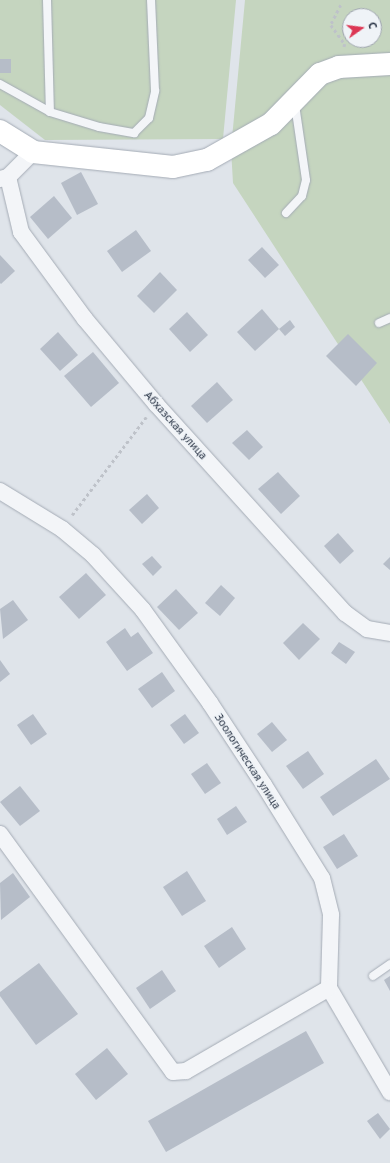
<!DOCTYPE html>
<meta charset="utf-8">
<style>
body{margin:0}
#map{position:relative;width:390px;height:1163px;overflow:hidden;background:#dfe4ea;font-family:"PT Sans",sans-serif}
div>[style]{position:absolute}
.green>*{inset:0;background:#c5d5bf}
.building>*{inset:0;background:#b6bdc8}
.path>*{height:2.5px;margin-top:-1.25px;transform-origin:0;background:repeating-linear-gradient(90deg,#bec2c9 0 3px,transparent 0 6px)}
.roads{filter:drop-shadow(0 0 1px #a4abb5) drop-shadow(0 0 1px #a4abb5)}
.lane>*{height:8px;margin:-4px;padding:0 4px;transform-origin:4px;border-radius:4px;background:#f3f5f8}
.street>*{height:16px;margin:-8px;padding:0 8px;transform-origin:8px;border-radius:8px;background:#f3f5f8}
.secondary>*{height:22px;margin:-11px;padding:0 11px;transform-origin:11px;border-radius:11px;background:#fff}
span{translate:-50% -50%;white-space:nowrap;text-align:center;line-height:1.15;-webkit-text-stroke:3.5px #eff3f7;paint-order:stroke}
.street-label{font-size:12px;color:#263143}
.north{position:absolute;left:342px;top:8px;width:40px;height:40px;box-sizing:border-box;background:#eff3f7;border:1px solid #9fa5af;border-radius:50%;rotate:76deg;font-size:11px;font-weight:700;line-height:16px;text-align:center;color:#263143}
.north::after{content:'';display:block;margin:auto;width:14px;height:18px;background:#dc3754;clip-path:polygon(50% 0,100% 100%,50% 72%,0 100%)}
</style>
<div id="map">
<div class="green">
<div style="clip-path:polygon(0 0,236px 0,223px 139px,45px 140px,0 105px)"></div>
<div style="clip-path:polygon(evenodd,245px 0,390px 0,390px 424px,233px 183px,231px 149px,245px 0,350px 16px,374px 16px,374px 40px,350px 40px,350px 16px)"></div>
</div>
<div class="building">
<div style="clip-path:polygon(0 59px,11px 59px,11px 73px,0 73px)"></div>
<div style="clip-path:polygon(81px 172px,98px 204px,77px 215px,61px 183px)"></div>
<div style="clip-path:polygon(54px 196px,72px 218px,48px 239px,30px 217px)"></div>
<div style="clip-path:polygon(136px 230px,151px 251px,122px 272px,107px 251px)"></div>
<div style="clip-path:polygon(262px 247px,279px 265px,265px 278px,248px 260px)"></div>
<div style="clip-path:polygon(0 255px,15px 271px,1px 284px,0 283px)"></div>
<div style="clip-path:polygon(160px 272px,177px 290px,154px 313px,137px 296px)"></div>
<div style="clip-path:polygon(262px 309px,279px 329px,255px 351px,237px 332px)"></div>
<div style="clip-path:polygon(187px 312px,208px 335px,190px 352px,169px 329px)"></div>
<div style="clip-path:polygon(290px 320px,295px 327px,285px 336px,279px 329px)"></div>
<div style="clip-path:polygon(58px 332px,78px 355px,60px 371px,40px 349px)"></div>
<div style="clip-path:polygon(348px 334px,377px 363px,356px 386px,326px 356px)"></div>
<div style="clip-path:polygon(93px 352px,119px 383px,91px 407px,64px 376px)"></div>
<div style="clip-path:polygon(217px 382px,233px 400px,207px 423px,191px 406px)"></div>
<div style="clip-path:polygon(247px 430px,263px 447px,249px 460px,232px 443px)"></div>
<div style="clip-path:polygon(278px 472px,300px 496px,281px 514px,258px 489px)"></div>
<div style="clip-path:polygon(147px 494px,159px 508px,142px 524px,129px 510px)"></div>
<div style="clip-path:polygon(338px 533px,354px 551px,340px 564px,324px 546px)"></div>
<div style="clip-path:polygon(152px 556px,162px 567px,153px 576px,142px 564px)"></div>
<div style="clip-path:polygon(390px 557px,390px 570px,383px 564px)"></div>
<div style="clip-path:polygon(86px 573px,106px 595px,79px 619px,59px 597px)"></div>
<div style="clip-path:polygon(221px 585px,235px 598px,220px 616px,205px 603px)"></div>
<div style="clip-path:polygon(176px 589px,198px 613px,179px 630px,157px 607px)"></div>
<div style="clip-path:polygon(13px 600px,28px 620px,3px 639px,0 609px)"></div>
<div style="clip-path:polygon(303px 623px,320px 639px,299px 660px,283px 643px)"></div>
<div style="clip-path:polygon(125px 628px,131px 637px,138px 632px,153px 653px,127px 671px,106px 642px)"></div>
<div style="clip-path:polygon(339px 642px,355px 652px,346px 664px,331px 653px)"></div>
<div style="clip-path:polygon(0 660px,10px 674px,0 682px)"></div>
<div style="clip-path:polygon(162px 672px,175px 691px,152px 708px,138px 689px)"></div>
<div style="clip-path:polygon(33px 714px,47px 734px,31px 745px,17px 725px)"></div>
<div style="clip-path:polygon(185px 714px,199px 733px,184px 744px,170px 725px)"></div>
<div style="clip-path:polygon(272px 722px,287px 740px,272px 752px,257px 734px)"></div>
<div style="clip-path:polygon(308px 751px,324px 774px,303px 789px,286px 766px)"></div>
<div style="clip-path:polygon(376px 759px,390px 779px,333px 816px,320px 797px)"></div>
<div style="clip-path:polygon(207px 763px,221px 783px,205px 794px,191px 774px)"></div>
<div style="clip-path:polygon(20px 786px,40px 811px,20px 826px,0 802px)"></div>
<div style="clip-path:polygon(236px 806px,247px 822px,227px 835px,217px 819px)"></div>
<div style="clip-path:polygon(344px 834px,358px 856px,337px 869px,323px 847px)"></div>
<div style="clip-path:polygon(187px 871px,206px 901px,182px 916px,163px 887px)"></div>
<div style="clip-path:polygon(13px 873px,30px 897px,1px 920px,0 883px)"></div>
<div style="clip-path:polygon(232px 927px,246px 949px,219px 968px,204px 946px)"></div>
<div style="clip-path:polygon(39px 963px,78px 1014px,36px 1045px,0 996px,0 992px)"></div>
<div style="clip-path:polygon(162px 970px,176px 991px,150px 1009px,136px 988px)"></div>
<div style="clip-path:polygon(390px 976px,390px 991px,384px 980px)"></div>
<div style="clip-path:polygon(306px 1031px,324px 1063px,166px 1152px,148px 1121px)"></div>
<div style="clip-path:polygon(107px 1048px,128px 1074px,96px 1100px,75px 1074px)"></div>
<div style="clip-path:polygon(378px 1113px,390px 1129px,380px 1139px,367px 1121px)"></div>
</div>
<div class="path">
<div style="left:341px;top:5px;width:22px;rotate:117deg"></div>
<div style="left:331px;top:25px;width:24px;rotate:54deg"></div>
<div style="left:345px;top:44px;width:3px;rotate:108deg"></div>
<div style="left:72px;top:515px;width:123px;rotate:-52.9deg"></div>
</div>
<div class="roads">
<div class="lane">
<div style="left:47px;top:0;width:112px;rotate:88.5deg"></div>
<div style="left:0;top:84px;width:57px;rotate:29.2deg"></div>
<div style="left:50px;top:112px;width:51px;rotate:17deg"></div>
<div style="left:99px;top:127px;width:36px;rotate:10deg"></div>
<div style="left:134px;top:133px;width:21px;rotate:-45deg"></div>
<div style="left:149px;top:118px;width:28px;rotate:-77deg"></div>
<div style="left:155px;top:91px;width:91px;rotate:-92.5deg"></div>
<div style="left:286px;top:213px;width:23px;rotate:-47deg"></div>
<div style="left:302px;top:196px;width:16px;rotate:-76deg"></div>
<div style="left:306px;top:180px;width:76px;rotate:-98.3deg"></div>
<div style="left:379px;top:323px;width:12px;rotate:-24deg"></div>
<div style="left:373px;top:976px;width:21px;rotate:-35deg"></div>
</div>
<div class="street">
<div style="left:8px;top:177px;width:57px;rotate:76.7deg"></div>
<div style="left:21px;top:232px;width:108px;rotate:53.7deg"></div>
<div style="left:85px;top:319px;width:111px;rotate:50.1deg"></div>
<div style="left:156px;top:404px;width:282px;rotate:47.9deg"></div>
<div style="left:345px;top:613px;width:27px;rotate:36deg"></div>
<div style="left:367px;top:629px;width:23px;rotate:10deg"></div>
<div style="left:0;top:179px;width:8px;rotate:-14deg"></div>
<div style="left:8px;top:177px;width:35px;rotate:-45deg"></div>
<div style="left:0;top:491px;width:73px;rotate:31.5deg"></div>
<div style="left:62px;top:529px;width:40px;rotate:40deg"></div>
<div style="left:93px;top:555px;width:74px;rotate:47.7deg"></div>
<div style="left:143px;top:610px;width:115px;rotate:54.2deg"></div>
<div style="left:210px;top:703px;width:98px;rotate:56.6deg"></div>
<div style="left:264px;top:785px;width:110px;rotate:58.1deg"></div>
<div style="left:322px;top:878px;width:38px;rotate:76deg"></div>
<div style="left:331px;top:915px;width:73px;rotate:91.6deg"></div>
<div style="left:329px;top:988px;width:121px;rotate:59.6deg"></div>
<div style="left:0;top:834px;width:294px;rotate:54deg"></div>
<div style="left:173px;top:1072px;width:13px;rotate:-4deg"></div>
<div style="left:186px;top:1071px;width:165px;rotate:-30.1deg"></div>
</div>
<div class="secondary">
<div style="left:0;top:131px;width:39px;rotate:32deg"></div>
<div style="left:33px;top:152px;width:141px;rotate:6.1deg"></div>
<div style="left:173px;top:167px;width:35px;rotate:-12deg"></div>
<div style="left:207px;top:160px;width:73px;rotate:-29.4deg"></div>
<div style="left:271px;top:124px;width:70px;rotate:-45.6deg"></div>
<div style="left:320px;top:74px;width:20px;rotate:-20deg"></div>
<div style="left:339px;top:67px;width:51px;rotate:-3.4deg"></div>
</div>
</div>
<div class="street-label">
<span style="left:176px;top:425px;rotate:48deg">Абхазская улица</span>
<span style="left:248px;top:761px;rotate:57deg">Зоологическая улица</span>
</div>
<div class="north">С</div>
</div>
